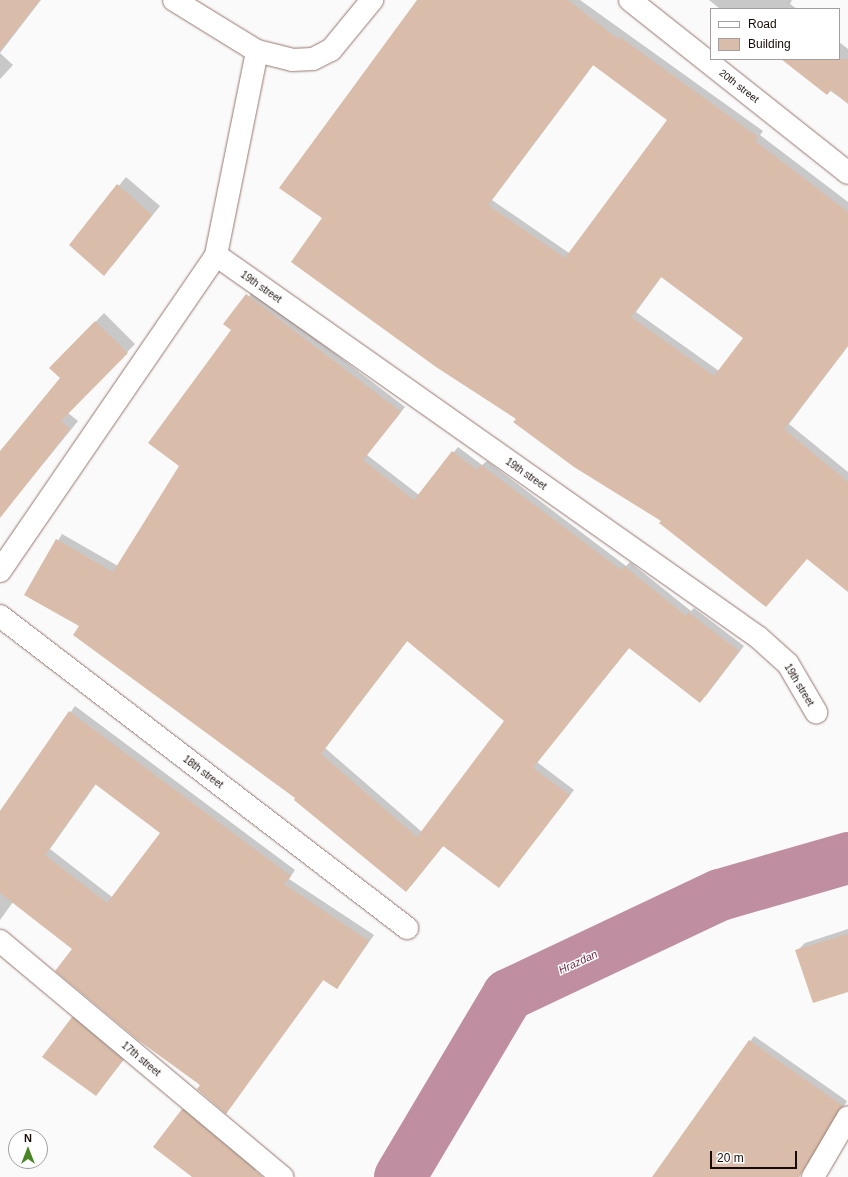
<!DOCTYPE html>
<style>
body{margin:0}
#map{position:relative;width:848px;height:1177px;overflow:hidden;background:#fafafa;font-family:Helvetica,sans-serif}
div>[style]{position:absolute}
.shadow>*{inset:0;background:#0003}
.river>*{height:52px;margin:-26px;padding:0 26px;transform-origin:26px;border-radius:26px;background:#c08ea1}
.building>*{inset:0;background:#d9bdaa}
.roads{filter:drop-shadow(0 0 1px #96766e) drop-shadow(0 0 1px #96766e)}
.street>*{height:22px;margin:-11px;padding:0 11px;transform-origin:11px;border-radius:11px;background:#fff}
span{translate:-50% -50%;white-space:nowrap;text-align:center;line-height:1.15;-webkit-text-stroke:3px #fff;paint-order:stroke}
.street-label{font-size:10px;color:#180c09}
.water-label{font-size:11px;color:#6f2f4c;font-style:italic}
.legend{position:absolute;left:710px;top:8px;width:130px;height:52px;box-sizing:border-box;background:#fff;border:1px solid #a39e9d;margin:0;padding:5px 7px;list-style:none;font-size:12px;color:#180c09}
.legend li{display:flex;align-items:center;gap:8px;height:20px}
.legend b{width:20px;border:1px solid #a39e9d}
.north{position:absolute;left:8px;top:1129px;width:40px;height:40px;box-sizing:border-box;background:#fff;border:1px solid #a39e9d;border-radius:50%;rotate:0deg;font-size:11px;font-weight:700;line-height:16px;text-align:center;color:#180c09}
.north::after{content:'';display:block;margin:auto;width:14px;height:18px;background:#488625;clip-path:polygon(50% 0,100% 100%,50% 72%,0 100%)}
.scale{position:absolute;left:710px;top:1151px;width:87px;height:18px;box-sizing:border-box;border:2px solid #180c09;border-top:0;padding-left:5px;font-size:12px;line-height:14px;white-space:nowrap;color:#180c09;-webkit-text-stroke:3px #fff;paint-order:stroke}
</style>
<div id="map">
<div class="shadow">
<div style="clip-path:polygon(0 0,41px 0,0 53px)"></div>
<div style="clip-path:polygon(evenodd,418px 0,580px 0,763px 131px,760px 135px,848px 202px,848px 346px,789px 424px,848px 472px,848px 591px,807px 558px,662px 520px,517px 418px,323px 218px,418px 0,594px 64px,669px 120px,569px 253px,492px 200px,594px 64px,418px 0,662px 276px,744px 338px,719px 371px,636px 312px,662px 276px)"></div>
<div style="clip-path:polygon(709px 0,792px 0,790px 4px,797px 9px,720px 9px)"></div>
<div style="clip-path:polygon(839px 42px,848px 49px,848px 103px,783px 59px,839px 59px)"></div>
<div style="clip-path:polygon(0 53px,13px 65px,0 79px)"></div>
<div style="clip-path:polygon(126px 177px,160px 206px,112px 266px,70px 245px)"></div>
<div style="clip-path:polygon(evenodd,252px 290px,405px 407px,367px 455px,419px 495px,458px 447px,482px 465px,487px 461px,626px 566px,630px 562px,691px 611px,694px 608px,744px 646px,705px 697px,630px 647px,537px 762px,574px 790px,499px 887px,444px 845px,411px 886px,80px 626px,25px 595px,62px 534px,118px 566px,180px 466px,252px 290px,408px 640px,506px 721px,422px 832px,325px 748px,408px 640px)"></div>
<div style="clip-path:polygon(104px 313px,135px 344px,68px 413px,78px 421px,0 517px,0 452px,61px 378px,51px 368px)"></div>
<div style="clip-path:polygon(evenodd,75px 706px,295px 870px,289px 879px,374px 935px,337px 988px,324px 979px,226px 1113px,73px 949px,13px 902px,0 920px,0 811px,75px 706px,96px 784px,162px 832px,112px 897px,50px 849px,96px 784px)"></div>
<div style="clip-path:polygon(848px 929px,848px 991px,797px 951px,805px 943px)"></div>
<div style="clip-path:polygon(80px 1010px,130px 1052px,96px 1095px,72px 1018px)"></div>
<div style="clip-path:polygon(754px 1036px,847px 1101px,799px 1177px,653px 1177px)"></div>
<div style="clip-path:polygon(190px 1102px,262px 1162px,250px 1177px,194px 1177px,182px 1110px)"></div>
</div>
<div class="river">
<div style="left:400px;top:1177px;width:212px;rotate:-59.3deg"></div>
<div style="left:508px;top:995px;width:234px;rotate:-25.3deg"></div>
<div style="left:720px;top:895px;width:133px;rotate:-16.1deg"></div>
</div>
<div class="building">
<div style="clip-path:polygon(0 0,40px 0,0 51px)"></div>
<div style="clip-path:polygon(evenodd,417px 0,568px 0,618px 39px,620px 37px,758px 137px,755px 141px,848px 212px,848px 346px,784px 429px,848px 482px,848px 592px,807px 559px,766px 607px,659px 523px,661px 521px,574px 467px,513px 422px,516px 419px,436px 367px,291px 262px,322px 218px,279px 188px,417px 0,593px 65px,667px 120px,565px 258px,488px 205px,593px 65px,417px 0,661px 277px,743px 338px,714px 376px,631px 317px,661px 277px)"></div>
<div style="clip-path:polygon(781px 59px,848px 59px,848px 104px,831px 90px,827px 95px)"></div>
<div style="clip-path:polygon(117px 184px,152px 215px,104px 276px,69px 245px)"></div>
<div style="clip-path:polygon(evenodd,246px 294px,401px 412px,363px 460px,414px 500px,452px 451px,477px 470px,481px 465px,621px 570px,624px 566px,686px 616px,688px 612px,739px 651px,700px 703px,629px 648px,533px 768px,570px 795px,499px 888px,443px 846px,406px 892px,294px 800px,295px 798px,73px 635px,79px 626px,24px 595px,56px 539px,113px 572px,179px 466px,148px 443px,231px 330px,223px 324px,246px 294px,407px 641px,504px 721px,417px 837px,321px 754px,407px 641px)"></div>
<div style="clip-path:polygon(95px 321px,128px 353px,61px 421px,70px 429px,0 518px,0 451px,60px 378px,49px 368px)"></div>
<div style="clip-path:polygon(evenodd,69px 711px,291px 876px,284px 884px,369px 941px,337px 989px,323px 980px,226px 1114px,197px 1089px,200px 1085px,138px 1040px,55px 971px,72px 949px,0 893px,0 811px,69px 711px,95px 784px,160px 833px,107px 903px,45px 855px,95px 784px)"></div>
<div style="clip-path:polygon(848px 934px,848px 992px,813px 1003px,795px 950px)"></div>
<div style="clip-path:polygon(72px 1017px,123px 1060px,96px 1096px,42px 1057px)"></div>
<div style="clip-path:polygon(749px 1040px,843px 1106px,799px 1177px,652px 1177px)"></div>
<div style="clip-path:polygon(182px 1109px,263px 1177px,192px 1177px,153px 1147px)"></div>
</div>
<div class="roads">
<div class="street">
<div style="left:174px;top:0;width:97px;rotate:31.6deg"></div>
<div style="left:257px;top:51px;width:36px;rotate:14deg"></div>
<div style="left:292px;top:60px;width:21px;rotate:-3deg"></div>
<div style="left:313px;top:59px;width:20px;rotate:-27deg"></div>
<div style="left:331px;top:50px;width:65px;rotate:-50.6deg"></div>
<div style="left:630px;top:0;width:278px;rotate:38.4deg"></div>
<div style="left:216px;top:255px;width:663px;rotate:35.18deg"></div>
<div style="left:758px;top:637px;width:40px;rotate:42deg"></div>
<div style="left:788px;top:664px;width:56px;rotate:59.7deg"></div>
<div style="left:0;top:571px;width:383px;rotate:-55.6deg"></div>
<div style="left:216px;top:255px;width:208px;rotate:-78.6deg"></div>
<div style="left:0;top:616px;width:513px;rotate:37.47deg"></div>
<div style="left:0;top:941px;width:368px;rotate:39.9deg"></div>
<div style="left:813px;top:1177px;width:69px;rotate:-59.7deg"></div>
</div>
</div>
<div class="street-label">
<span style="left:739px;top:86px;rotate:38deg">20th street</span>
<span style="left:261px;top:287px;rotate:35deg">19th street</span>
<span style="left:526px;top:474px;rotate:35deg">19th street</span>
<span style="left:799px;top:685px;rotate:59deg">19th street</span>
<span style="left:203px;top:772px;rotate:37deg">18th street</span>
<span style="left:141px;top:1059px;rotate:40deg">17th street</span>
</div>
<div class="water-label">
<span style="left:578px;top:962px;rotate:-25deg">Hrazdan</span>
</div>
<ul class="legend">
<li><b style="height:5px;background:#fff"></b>Road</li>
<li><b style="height:11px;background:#d9bdaa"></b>Building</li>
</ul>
<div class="north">N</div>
<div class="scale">20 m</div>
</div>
